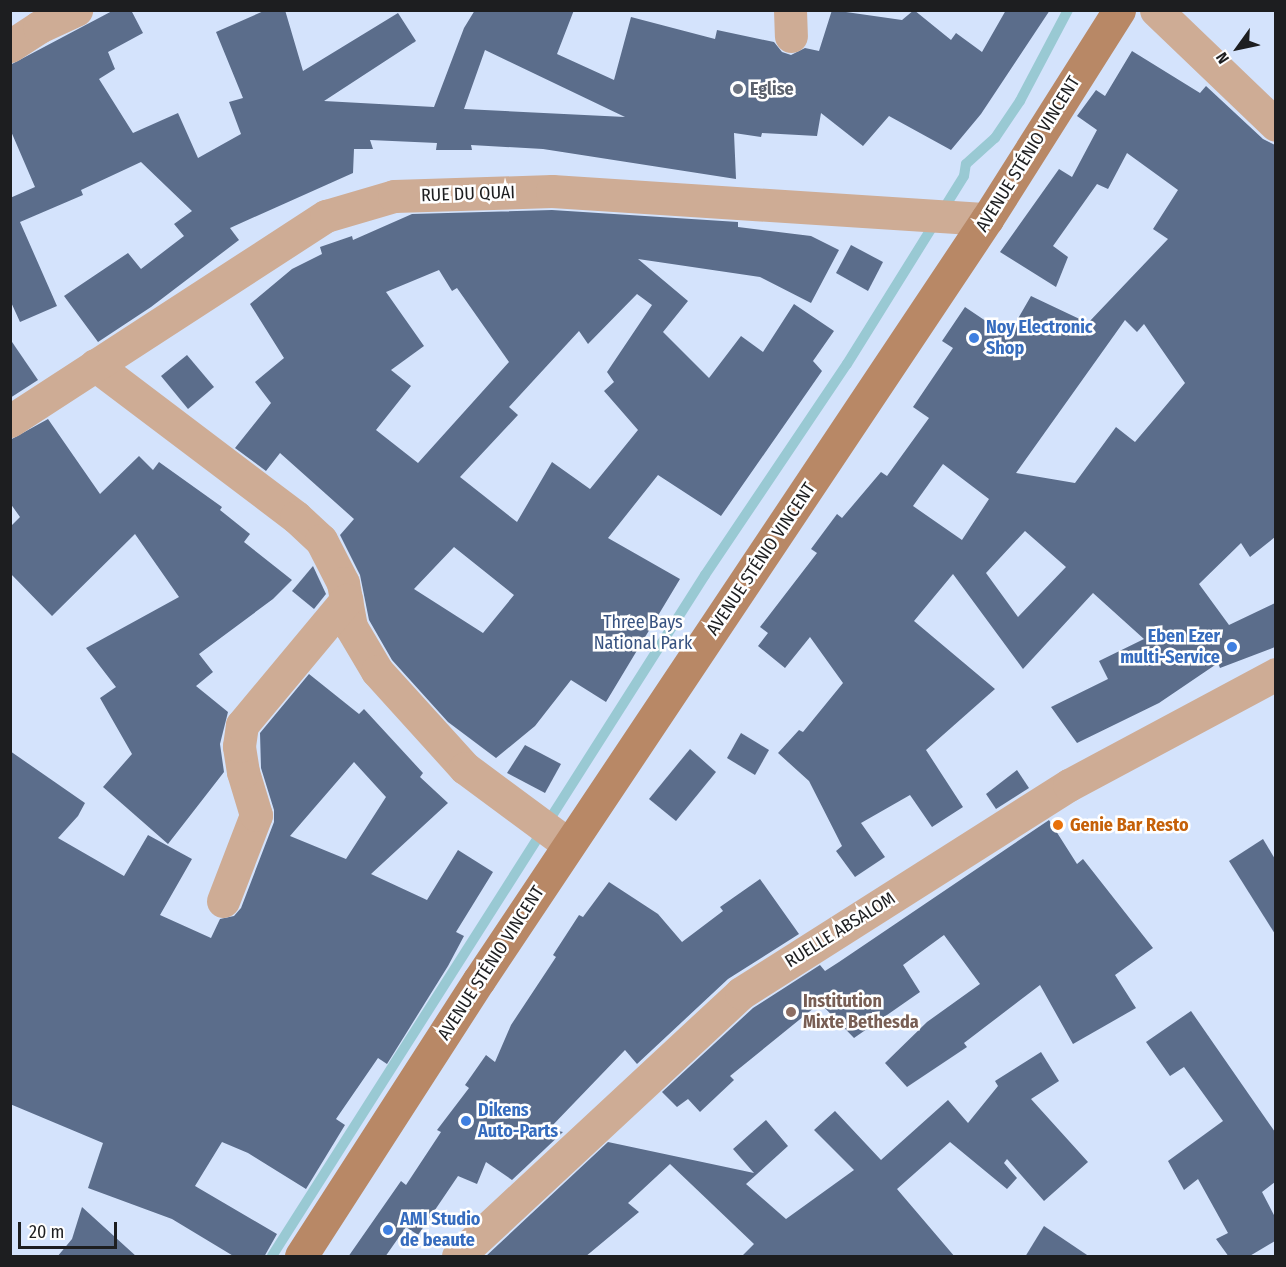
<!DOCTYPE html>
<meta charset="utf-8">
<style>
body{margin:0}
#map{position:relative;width:1286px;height:1267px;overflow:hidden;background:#f2f6fd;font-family:"Fira Sans Condensed",sans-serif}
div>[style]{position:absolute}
.green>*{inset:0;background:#d4e3fc}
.stream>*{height:10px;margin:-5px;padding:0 5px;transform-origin:5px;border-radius:5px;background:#99c9d3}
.building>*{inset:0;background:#5b6d8b}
.minor>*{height:33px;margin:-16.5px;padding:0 16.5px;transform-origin:16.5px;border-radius:16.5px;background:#ceac95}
.secondary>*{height:33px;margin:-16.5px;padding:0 16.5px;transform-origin:16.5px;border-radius:16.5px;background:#b88866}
.dots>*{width:16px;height:16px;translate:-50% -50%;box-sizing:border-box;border:3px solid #fff;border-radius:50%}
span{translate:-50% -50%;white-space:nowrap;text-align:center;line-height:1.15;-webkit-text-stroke:5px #fff;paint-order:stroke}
.worship-label{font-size:18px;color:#5b616d;font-weight:700}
.left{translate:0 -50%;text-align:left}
.street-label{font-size:18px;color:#1d1e20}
.shop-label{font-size:18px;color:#366cbe;font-weight:700}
.right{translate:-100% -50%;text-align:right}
.park-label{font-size:18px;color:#375280}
.food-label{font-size:18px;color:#c56008;font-weight:700}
.education-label{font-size:18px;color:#785e54;font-weight:700}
.frame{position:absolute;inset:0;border:12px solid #1d1e20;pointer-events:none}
.north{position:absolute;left:1208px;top:18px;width:60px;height:60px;-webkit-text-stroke:4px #fff;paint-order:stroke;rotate:237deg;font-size:16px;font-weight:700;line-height:24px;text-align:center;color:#1d1e20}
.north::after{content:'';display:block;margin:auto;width:21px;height:27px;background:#1d1e20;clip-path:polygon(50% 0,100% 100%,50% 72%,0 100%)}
.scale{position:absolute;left:18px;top:1222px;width:99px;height:27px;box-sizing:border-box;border:3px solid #1d1e20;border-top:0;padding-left:8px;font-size:18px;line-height:21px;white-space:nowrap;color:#1d1e20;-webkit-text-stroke:4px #fff;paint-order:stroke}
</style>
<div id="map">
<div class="green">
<div style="clip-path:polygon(11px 11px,1275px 11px,1275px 1256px,11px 1256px)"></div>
</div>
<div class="stream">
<div style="left:272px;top:1256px;width:807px;rotate:-57.55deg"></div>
<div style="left:705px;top:575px;width:254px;rotate:-56.1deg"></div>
<div style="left:847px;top:364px;width:221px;rotate:-58.1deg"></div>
<div style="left:964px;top:176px;width:12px;rotate:-81deg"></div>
<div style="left:966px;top:164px;width:39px;rotate:-42deg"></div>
<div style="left:995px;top:138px;width:45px;rotate:-56deg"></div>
<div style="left:1020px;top:101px;width:103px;rotate:-62.2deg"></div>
</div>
<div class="building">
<div style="clip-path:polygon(evenodd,114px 10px,131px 10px,143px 33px,108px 52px,115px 69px,99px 79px,133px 133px,178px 113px,198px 158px,241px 134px,229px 102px,243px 98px,216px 32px,266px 10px,285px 10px,303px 71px,398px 13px,416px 41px,324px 101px,434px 107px,464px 28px,475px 10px,574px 10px,557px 54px,614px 80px,631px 17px,715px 39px,717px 30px,774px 42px,782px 52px,791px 55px,805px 48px,819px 51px,832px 10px,902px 20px,914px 10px,951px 40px,956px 33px,982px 52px,1006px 10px,1050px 10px,981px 114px,951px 150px,889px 116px,863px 146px,821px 113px,817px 136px,762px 133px,761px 137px,734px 133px,736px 179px,543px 149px,471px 145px,472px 150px,436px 150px,437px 143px,370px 140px,373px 149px,354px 149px,353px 173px,230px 228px,239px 240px,151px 307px,98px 342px,64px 296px,128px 253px,141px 269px,184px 236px,174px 224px,192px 211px,141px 162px,81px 190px,83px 195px,20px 222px,57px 306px,20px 322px,10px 300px,10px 198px,35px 187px,10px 129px,10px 65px,114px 10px,485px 50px,625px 117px,464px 109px,485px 50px)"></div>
<div style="clip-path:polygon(evenodd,1132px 51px,1200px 93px,1206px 86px,1263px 139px,1275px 145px,1275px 537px,1250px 557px,1241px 543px,1199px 584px,1229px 625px,1275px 603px,1275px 647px,1220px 668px,1218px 663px,1159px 703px,1077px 743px,1051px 707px,1108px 679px,1099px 661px,1144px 639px,1093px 593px,1023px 669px,953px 574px,914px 621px,995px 689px,926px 750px,963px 807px,932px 827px,910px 795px,861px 823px,885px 857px,855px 877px,836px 851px,842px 846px,809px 781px,778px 753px,799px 730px,803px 732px,843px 683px,810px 637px,785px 668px,758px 646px,768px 633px,760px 627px,817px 553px,811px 549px,837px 514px,842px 518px,881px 472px,887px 476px,929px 418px,913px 407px,953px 348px,942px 341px,965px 307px,1008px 336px,1031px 296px,1088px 323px,1168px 239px,1153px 229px,1178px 190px,1127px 153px,1108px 189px,1097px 184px,1053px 246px,1068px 257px,1056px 287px,1000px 252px,1059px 169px,1072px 177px,1097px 130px,1077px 116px,1096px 90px,1105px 96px,1132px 51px,1125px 320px,1137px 332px,1144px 324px,1185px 383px,1135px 442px,1116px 427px,1075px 483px,1016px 473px,1125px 320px,1132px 51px,943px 464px,989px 499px,962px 540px,913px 506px,943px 464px,1132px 51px,1025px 531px,1066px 567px,1018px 617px,986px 573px,1025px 531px)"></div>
<div style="clip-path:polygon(evenodd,552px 210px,738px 222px,738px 227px,811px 236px,839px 250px,811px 303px,760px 277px,638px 259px,688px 301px,663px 332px,709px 378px,741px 336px,763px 352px,794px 304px,834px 331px,813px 361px,822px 371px,721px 516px,658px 475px,608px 538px,680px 579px,606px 702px,571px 680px,535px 726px,496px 758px,448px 722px,392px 660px,369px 620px,360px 575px,340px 535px,354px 519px,280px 453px,266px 471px,235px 448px,271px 403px,255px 382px,284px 358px,250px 304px,292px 269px,322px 254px,320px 247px,352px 236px,353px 240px,412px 214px,552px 210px,439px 270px,452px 291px,457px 288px,509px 362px,418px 463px,376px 430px,411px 386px,391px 370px,424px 346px,386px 292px,439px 270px,552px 210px,637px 294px,652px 305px,607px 372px,614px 382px,604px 391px,638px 430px,590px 489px,552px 462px,517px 522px,460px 477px,518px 415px,509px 407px,579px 331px,588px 344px,637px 294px,552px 210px,454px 547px,514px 595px,483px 633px,414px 589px,454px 547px)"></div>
<div style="clip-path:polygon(851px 245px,883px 262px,868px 291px,836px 273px)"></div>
<div style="clip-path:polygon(10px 339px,38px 380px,10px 398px)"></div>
<div style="clip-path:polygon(187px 355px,214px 387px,188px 409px,161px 376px)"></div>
<div style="clip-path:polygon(48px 419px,100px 494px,139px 456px,153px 470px,159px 462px,222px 507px,220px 510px,250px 534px,244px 542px,292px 580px,273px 599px,199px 654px,213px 672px,196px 686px,228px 712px,220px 744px,224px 772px,168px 844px,103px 787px,132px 754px,100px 698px,116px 687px,86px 648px,179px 597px,135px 534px,52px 616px,10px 573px,10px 527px,20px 517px,10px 503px,10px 440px)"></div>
<div style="clip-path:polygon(313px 566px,326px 594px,314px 609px,292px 591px)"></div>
<div style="clip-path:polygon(evenodd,309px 674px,359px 714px,364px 709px,423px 773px,420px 777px,448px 803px,371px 874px,427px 900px,458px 850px,493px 872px,456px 932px,464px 936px,448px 966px,387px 1064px,378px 1058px,336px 1119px,345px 1125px,306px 1189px,248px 1153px,222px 1142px,195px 1186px,277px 1234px,264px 1257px,235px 1257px,172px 1219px,88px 1188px,103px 1143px,10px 1104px,10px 751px,85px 803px,78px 816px,58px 838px,124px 876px,148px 835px,192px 859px,160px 915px,211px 938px,220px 919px,234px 916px,241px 908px,274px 822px,274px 810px,261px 768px,260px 733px,309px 674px,354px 762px,386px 797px,346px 859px,290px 836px,354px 762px)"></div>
<div style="clip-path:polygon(741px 733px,769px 750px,755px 775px,727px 758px)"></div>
<div style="clip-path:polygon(525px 745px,561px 764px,545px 793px,507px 773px)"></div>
<div style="clip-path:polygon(690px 749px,716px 772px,676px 821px,649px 799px)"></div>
<div style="clip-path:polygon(1017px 770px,1029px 788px,996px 809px,986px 794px)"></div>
<div style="clip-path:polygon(1049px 820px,1077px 864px,1083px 859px,1153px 948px,1115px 975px,1136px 1008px,1073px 1044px,1040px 985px,964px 1043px,967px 1047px,907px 1087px,885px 1063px,927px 1022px,980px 984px,944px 935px,903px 965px,920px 992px,854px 1038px,820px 1003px,730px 1076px,734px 1080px,700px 1112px,688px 1099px,677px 1107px,662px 1092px,753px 1008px,820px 965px,825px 971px,839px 962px)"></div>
<div style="clip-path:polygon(1263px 839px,1275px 859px,1275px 934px,1229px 861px)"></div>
<div style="clip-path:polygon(760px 879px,799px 934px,728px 979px,637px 1064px,625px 1050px,549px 1129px,563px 1132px,512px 1180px,486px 1162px,477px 1184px,458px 1176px,418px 1235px,406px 1227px,385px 1257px,348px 1257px,401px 1181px,406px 1185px,441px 1132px,437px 1130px,469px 1088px,465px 1085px,486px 1055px,495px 1062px,511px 1025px,556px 957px,553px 955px,579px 915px,583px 917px,609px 882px,658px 914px,682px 942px,723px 911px,720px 907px)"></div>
<div style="clip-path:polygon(1191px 1011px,1275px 1132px,1275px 1182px,1262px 1192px,1275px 1217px,1275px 1241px,1248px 1257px,1229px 1257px,1216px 1239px,1228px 1233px,1198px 1179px,1184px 1190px,1168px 1161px,1223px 1121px,1184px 1067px,1170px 1076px,1146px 1042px)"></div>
<div style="clip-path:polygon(1041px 1052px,1059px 1081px,1031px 1099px,1088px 1162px,1044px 1201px,1007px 1159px,1004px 1163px,1017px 1178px,1007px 1189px,950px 1142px,897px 1189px,955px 1257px,741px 1257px,754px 1244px,670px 1164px,628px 1203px,639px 1212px,585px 1257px,485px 1257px,608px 1142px,754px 1173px,733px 1149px,766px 1120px,788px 1146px,746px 1184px,786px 1219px,854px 1170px,814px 1130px,835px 1111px,881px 1160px,948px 1100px,968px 1123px,998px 1086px,995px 1081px)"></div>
<div style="clip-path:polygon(82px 1207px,137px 1257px,57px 1257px,72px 1239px)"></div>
<div style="clip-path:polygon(1044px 1226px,1090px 1257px,1025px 1257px)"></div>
</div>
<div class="minor">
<div style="left:790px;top:10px;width:26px;rotate:88deg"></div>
<div style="left:1156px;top:10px;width:166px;rotate:43.8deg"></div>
<div style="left:10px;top:46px;width:35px;rotate:-33deg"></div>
<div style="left:39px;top:27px;width:41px;rotate:-24.7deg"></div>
<div style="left:95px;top:365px;width:252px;rotate:37.1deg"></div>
<div style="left:296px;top:517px;width:34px;rotate:43deg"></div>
<div style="left:321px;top:540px;width:48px;rotate:62.9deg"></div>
<div style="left:343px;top:583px;width:45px;rotate:79.7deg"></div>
<div style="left:351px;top:627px;width:51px;rotate:59.4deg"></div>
<div style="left:377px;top:671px;width:131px;rotate:47.8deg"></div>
<div style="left:465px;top:768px;width:129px;rotate:36.5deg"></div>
<div style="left:10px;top:421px;width:377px;rotate:-33deg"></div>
<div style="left:326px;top:216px;width:71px;rotate:-16.4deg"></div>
<div style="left:394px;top:196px;width:158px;rotate:-1.8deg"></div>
<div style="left:552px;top:191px;width:436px;rotate:3.7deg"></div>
<div style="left:223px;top:901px;width:92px;rotate:-69deg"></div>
<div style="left:256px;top:815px;width:45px;rotate:-106.8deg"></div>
<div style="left:243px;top:772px;width:26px;rotate:-99deg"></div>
<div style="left:239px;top:746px;width:21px;rotate:-82deg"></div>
<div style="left:242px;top:725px;width:163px;rotate:-50.2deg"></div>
<div style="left:458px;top:1256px;width:386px;rotate:-42.9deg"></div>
<div style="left:741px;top:993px;width:388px;rotate:-32.4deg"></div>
<div style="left:1069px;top:785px;width:235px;rotate:-28.2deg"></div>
</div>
<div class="secondary">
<div style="left:301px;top:1256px;width:328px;rotate:-57.2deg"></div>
<div style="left:479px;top:980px;width:915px;rotate:-56.28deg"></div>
<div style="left:987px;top:219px;width:247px;rotate:-57.7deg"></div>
</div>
<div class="dots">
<div style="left:738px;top:89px;background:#6b7280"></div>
<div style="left:974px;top:338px;background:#3f7fe0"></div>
<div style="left:1232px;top:647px;background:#3f7fe0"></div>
<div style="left:1058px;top:825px;background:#e8710a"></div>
<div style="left:791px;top:1012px;background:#8d6e63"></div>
<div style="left:466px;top:1121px;background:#3f7fe0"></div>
<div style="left:388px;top:1230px;background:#3f7fe0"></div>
</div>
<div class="worship-label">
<span class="left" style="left:750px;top:89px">Eglise</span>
</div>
<div class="street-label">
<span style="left:1028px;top:154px;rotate:-58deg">AVENUE STÉNIO VINCENT</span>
<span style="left:468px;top:194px;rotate:-2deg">RUE DU QUAI</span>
<span style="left:761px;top:559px;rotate:-56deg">AVENUE STÉNIO VINCENT</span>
<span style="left:840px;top:930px;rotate:-32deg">RUELLE ABSALOM</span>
<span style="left:491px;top:963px;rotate:-57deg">AVENUE STÉNIO VINCENT</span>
</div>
<div class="shop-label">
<span class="left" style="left:986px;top:338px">Noy Electronic<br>Shop</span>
<span class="right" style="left:1220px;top:647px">Eben Ezer<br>multi-Service</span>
<span class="left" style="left:478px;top:1121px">Dikens<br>Auto-Parts</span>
<span class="left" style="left:400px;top:1230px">AMI Studio<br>de beaute</span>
</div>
<div class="park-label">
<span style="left:643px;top:633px">Three Bays<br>National Park</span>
</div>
<div class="food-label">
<span class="left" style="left:1070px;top:825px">Genie Bar Resto</span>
</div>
<div class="education-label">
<span class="left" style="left:803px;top:1012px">Institution<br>Mixte Bethesda</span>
</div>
<div class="frame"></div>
<div class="north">N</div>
<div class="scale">20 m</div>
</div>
